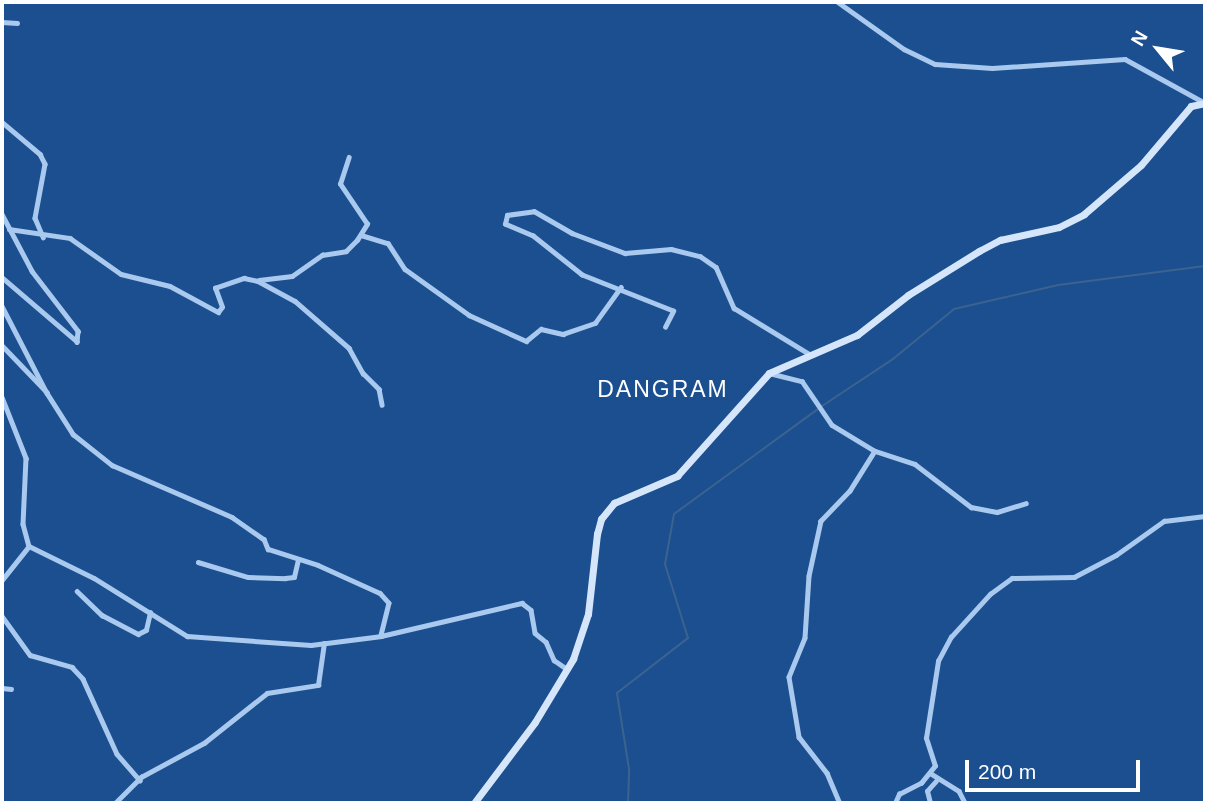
<!DOCTYPE html>
<style>
body{margin:0}
#map{position:relative;width:1207px;height:805px;overflow:hidden;background:#1b4f8f;font-family:Helvetica,sans-serif}
div>[style]{position:absolute}
.stream>*{height:2px;margin:-1px;padding:0 1px;transform-origin:1px;border-radius:1px;background:#3c6290}
.minor>*{height:4.5px;margin:-2.25px;padding:0 2.25px;transform-origin:2.25px;border-radius:2.25px;background:#a9c9ee}
.secondary>*{height:7px;margin:-3.5px;padding:0 3.5px;transform-origin:3.5px;border-radius:3.5px;background:#d6e6fa}
span{translate:-50% -50%;white-space:nowrap;text-align:center;line-height:1.15;-webkit-text-stroke:5px #1b4f8f;paint-order:stroke}
.quarter-label{font-size:23px;color:#fff;letter-spacing:2px}
.frame{position:absolute;inset:0;border:4px solid #fff;pointer-events:none}
.north{position:absolute;left:1123px;top:14px;width:70px;height:70px;-webkit-text-stroke:5px #1b4f8f;paint-order:stroke;rotate:300deg;font-size:19px;font-weight:700;line-height:28px;text-align:center;color:#fff}
.north::after{content:'';display:block;margin:auto;width:24px;height:32px;background:#fff;clip-path:polygon(50% 0,100% 100%,50% 72%,0 100%)}
.scale{position:absolute;left:965px;top:760px;width:175px;height:32px;box-sizing:border-box;border:4px solid #fff;border-top:0;padding-left:9px;font-size:21px;line-height:24px;white-space:nowrap;color:#fff;-webkit-text-stroke:5px #1b4f8f;paint-order:stroke}
</style>
<div id="map">
<div class="stream">
<div style="left:822px;top:406px;width:85px;rotate:-33.5deg"></div>
<div style="left:893px;top:359px;width:79px;rotate:-39.3deg"></div>
<div style="left:954px;top:309px;width:107px;rotate:-13deg"></div>
<div style="left:1058px;top:285px;width:148px;rotate:-7.4deg"></div>
<div style="left:628px;top:803px;width:34px;rotate:-88deg"></div>
<div style="left:629px;top:769px;width:77px;rotate:-99deg"></div>
<div style="left:617px;top:693px;width:90px;rotate:-37.8deg"></div>
<div style="left:688px;top:638px;width:77px;rotate:-107.3deg"></div>
<div style="left:665px;top:564px;width:51px;rotate:-79.8deg"></div>
<div style="left:674px;top:514px;width:178px;rotate:-36.1deg"></div>
</div>
<div class="minor">
<div style="left:838px;top:2px;width:81px;rotate:35.5deg"></div>
<div style="left:904px;top:49px;width:34px;rotate:26deg"></div>
<div style="left:935px;top:64px;width:57px;rotate:4deg"></div>
<div style="left:992px;top:68px;width:133px;rotate:-3.9deg"></div>
<div style="left:1125px;top:59px;width:91px;rotate:28.8deg"></div>
<div style="left:2px;top:22px;width:15px;rotate:4deg"></div>
<div style="left:2px;top:122px;width:50px;rotate:40.1deg"></div>
<div style="left:40px;top:154px;width:11px;rotate:63deg"></div>
<div style="left:45px;top:164px;width:55px;rotate:100.5deg"></div>
<div style="left:35px;top:218px;width:21px;rotate:67deg"></div>
<div style="left:2px;top:214px;width:64px;rotate:62.2deg"></div>
<div style="left:32px;top:271px;width:76px;rotate:52.5deg"></div>
<div style="left:78px;top:331px;width:11px;rotate:95deg"></div>
<div style="left:77px;top:342px;width:99px;rotate:-139.5deg"></div>
<div style="left:9px;top:229px;width:62px;rotate:8.4deg"></div>
<div style="left:70px;top:238px;width:62px;rotate:35.2deg"></div>
<div style="left:121px;top:274px;width:50px;rotate:13.8deg"></div>
<div style="left:170px;top:286px;width:55px;rotate:28.4deg"></div>
<div style="left:218px;top:312px;width:6px;rotate:-51deg"></div>
<div style="left:222px;top:307px;width:20px;rotate:-110deg"></div>
<div style="left:215px;top:288px;width:31px;rotate:-19deg"></div>
<div style="left:244px;top:278px;width:14px;rotate:12deg"></div>
<div style="left:258px;top:281px;width:42px;rotate:28.4deg"></div>
<div style="left:295px;top:301px;width:72px;rotate:41deg"></div>
<div style="left:349px;top:348px;width:29px;rotate:61deg"></div>
<div style="left:363px;top:373px;width:23px;rotate:45deg"></div>
<div style="left:379px;top:389px;width:16px;rotate:79deg"></div>
<div style="left:361px;top:235px;width:28px;rotate:17deg"></div>
<div style="left:388px;top:243px;width:31px;rotate:57deg"></div>
<div style="left:405px;top:269px;width:79px;rotate:35.7deg"></div>
<div style="left:469px;top:315px;width:63px;rotate:24.5deg"></div>
<div style="left:526px;top:341px;width:19px;rotate:-39deg"></div>
<div style="left:541px;top:329px;width:23px;rotate:13deg"></div>
<div style="left:563px;top:334px;width:34px;rotate:-19deg"></div>
<div style="left:595px;top:323px;width:44px;rotate:-54.2deg"></div>
<div style="left:259px;top:280px;width:33px;rotate:-7deg"></div>
<div style="left:292px;top:276px;width:37px;rotate:-35deg"></div>
<div style="left:322px;top:255px;width:24px;rotate:-9deg"></div>
<div style="left:346px;top:251px;width:16px;rotate:-45deg"></div>
<div style="left:357px;top:240px;width:19px;rotate:-58deg"></div>
<div style="left:367px;top:224px;width:48px;rotate:-124deg"></div>
<div style="left:340px;top:184px;width:28px;rotate:-72deg"></div>
<div style="left:2px;top:306px;width:98px;rotate:62.7deg"></div>
<div style="left:47px;top:393px;width:65px;rotate:-133.8deg"></div>
<div style="left:665px;top:327px;width:18px;rotate:-63deg"></div>
<div style="left:673px;top:311px;width:98px;rotate:-158.4deg"></div>
<div style="left:582px;top:275px;width:63px;rotate:-141.5deg"></div>
<div style="left:533px;top:236px;width:30px;rotate:-157deg"></div>
<div style="left:505px;top:224px;width:9px;rotate:-77deg"></div>
<div style="left:507px;top:215px;width:27px;rotate:-8deg"></div>
<div style="left:534px;top:211px;width:44px;rotate:30.1deg"></div>
<div style="left:572px;top:233px;width:57px;rotate:20.7deg"></div>
<div style="left:625px;top:253px;width:46px;rotate:-5deg"></div>
<div style="left:671px;top:249px;width:30px;rotate:14deg"></div>
<div style="left:700px;top:256px;width:19px;rotate:35deg"></div>
<div style="left:716px;top:267px;width:45px;rotate:66.3deg"></div>
<div style="left:734px;top:308px;width:90px;rotate:31.4deg"></div>
<div style="left:769px;top:373px;width:34px;rotate:14deg"></div>
<div style="left:802px;top:381px;width:53px;rotate:55.7deg"></div>
<div style="left:832px;top:425px;width:50px;rotate:31.2deg"></div>
<div style="left:875px;top:451px;width:47px;rotate:122deg"></div>
<div style="left:850px;top:491px;width:42px;rotate:134deg"></div>
<div style="left:821px;top:521px;width:56px;rotate:102.3deg"></div>
<div style="left:809px;top:576px;width:62px;rotate:93.7deg"></div>
<div style="left:805px;top:638px;width:42px;rotate:112.3deg"></div>
<div style="left:789px;top:677px;width:61px;rotate:80.5deg"></div>
<div style="left:799px;top:737px;width:46px;rotate:52.1deg"></div>
<div style="left:827px;top:773px;width:33px;rotate:67deg"></div>
<div style="left:47px;top:393px;width:49px;rotate:57.6deg"></div>
<div style="left:73px;top:434px;width:50px;rotate:38.5deg"></div>
<div style="left:112px;top:465px;width:131px;rotate:23.4deg"></div>
<div style="left:232px;top:517px;width:39px;rotate:35deg"></div>
<div style="left:264px;top:539px;width:11px;rotate:68deg"></div>
<div style="left:268px;top:549px;width:52px;rotate:17.7deg"></div>
<div style="left:318px;top:565px;width:68px;rotate:24.3deg"></div>
<div style="left:380px;top:593px;width:13px;rotate:48deg"></div>
<div style="left:389px;top:603px;width:34px;rotate:104deg"></div>
<div style="left:2px;top:397px;width:66px;rotate:68.5deg"></div>
<div style="left:26px;top:458px;width:66px;rotate:92.6deg"></div>
<div style="left:23px;top:524px;width:23px;rotate:75deg"></div>
<div style="left:29px;top:546px;width:72px;rotate:26.2deg"></div>
<div style="left:94px;top:578px;width:110px;rotate:31.9deg"></div>
<div style="left:187px;top:636px;width:124px;rotate:4.2deg"></div>
<div style="left:311px;top:645px;width:71px;rotate:-7.3deg"></div>
<div style="left:381px;top:636px;width:145px;rotate:-13.2deg"></div>
<div style="left:522px;top:603px;width:11px;rotate:38deg"></div>
<div style="left:531px;top:610px;width:23px;rotate:80deg"></div>
<div style="left:535px;top:633px;width:14px;rotate:39deg"></div>
<div style="left:546px;top:642px;width:20px;rotate:66deg"></div>
<div style="left:554px;top:660px;width:16px;rotate:35deg"></div>
<div style="left:875px;top:451px;width:42px;rotate:18deg"></div>
<div style="left:915px;top:464px;width:71px;rotate:37.5deg"></div>
<div style="left:971px;top:507px;width:26px;rotate:11deg"></div>
<div style="left:997px;top:512px;width:30px;rotate:-17deg"></div>
<div style="left:198px;top:562px;width:52px;rotate:16.7deg"></div>
<div style="left:248px;top:577px;width:37px;rotate:2deg"></div>
<div style="left:285px;top:578px;width:9px;rotate:-6deg"></div>
<div style="left:294px;top:577px;width:18px;rotate:-77deg"></div>
<div style="left:2px;top:580px;width:43px;rotate:-51.5deg"></div>
<div style="left:77px;top:591px;width:35px;rotate:44deg"></div>
<div style="left:102px;top:615px;width:41px;rotate:27.8deg"></div>
<div style="left:138px;top:634px;width:9px;rotate:-27deg"></div>
<div style="left:146px;top:630px;width:18px;rotate:-77deg"></div>
<div style="left:2px;top:616px;width:48px;rotate:54.3deg"></div>
<div style="left:30px;top:655px;width:44px;rotate:15.9deg"></div>
<div style="left:72px;top:667px;width:16px;rotate:47deg"></div>
<div style="left:83px;top:679px;width:82px;rotate:65.6deg"></div>
<div style="left:117px;top:754px;width:35px;rotate:49deg"></div>
<div style="left:2px;top:688px;width:9px;rotate:6deg"></div>
<div style="left:930px;top:773px;width:34px;rotate:32deg"></div>
<div style="left:959px;top:791px;width:13px;rotate:63deg"></div>
<div style="left:115px;top:803px;width:37px;rotate:-45deg"></div>
<div style="left:141px;top:777px;width:72px;rotate:-28.4deg"></div>
<div style="left:204px;top:743px;width:80px;rotate:-38.4deg"></div>
<div style="left:267px;top:693px;width:52px;rotate:-8.9deg"></div>
<div style="left:318px;top:685px;width:42px;rotate:-81.9deg"></div>
<div style="left:895px;top:803px;width:10px;rotate:-66deg"></div>
<div style="left:899px;top:794px;width:25px;rotate:-27deg"></div>
<div style="left:921px;top:783px;width:22px;rotate:-51deg"></div>
<div style="left:935px;top:766px;width:29px;rotate:-108deg"></div>
<div style="left:926px;top:738px;width:78px;rotate:-81.1deg"></div>
<div style="left:938px;top:661px;width:27px;rotate:-62deg"></div>
<div style="left:951px;top:637px;width:58px;rotate:-47.8deg"></div>
<div style="left:990px;top:594px;width:27px;rotate:-36deg"></div>
<div style="left:1012px;top:578px;width:62px;rotate:-0.9deg"></div>
<div style="left:1074px;top:577px;width:47px;rotate:-27.6deg"></div>
<div style="left:1116px;top:555px;width:59px;rotate:-35.3deg"></div>
<div style="left:1164px;top:521px;width:41px;rotate:-7deg"></div>
<div style="left:930px;top:803px;width:12px;rotate:-104deg"></div>
<div style="left:927px;top:791px;width:13px;rotate:-48deg"></div>
</div>
<div class="secondary">
<div style="left:474px;top:803px;width:101px;rotate:-53deg"></div>
<div style="left:535px;top:722px;width:74px;rotate:-58.9deg"></div>
<div style="left:573px;top:659px;width:47px;rotate:-71.6deg"></div>
<div style="left:588px;top:614px;width:81px;rotate:-83.6deg"></div>
<div style="left:597px;top:534px;width:16px;rotate:-75deg"></div>
<div style="left:601px;top:519px;width:21px;rotate:-51deg"></div>
<div style="left:614px;top:503px;width:69px;rotate:-23.2deg"></div>
<div style="left:677px;top:476px;width:138px;rotate:-48.2deg"></div>
<div style="left:769px;top:373px;width:96px;rotate:-23.4deg"></div>
<div style="left:857px;top:335px;width:65px;rotate:-38.1deg"></div>
<div style="left:908px;top:295px;width:84px;rotate:-31.8deg"></div>
<div style="left:979px;top:251px;width:24px;rotate:-28deg"></div>
<div style="left:1000px;top:240px;width:60px;rotate:-12.4deg"></div>
<div style="left:1059px;top:227px;width:28px;rotate:-27deg"></div>
<div style="left:1084px;top:214px;width:75px;rotate:-40.7deg"></div>
<div style="left:1141px;top:165px;width:77px;rotate:-49.7deg"></div>
<div style="left:1191px;top:106px;width:14px;rotate:-12deg"></div>
</div>
<div class="quarter-label">
<span style="left:663px;top:389px">DANGRAM</span>
</div>
<div class="frame"></div>
<div class="north">N</div>
<div class="scale">200 m</div>
</div>
